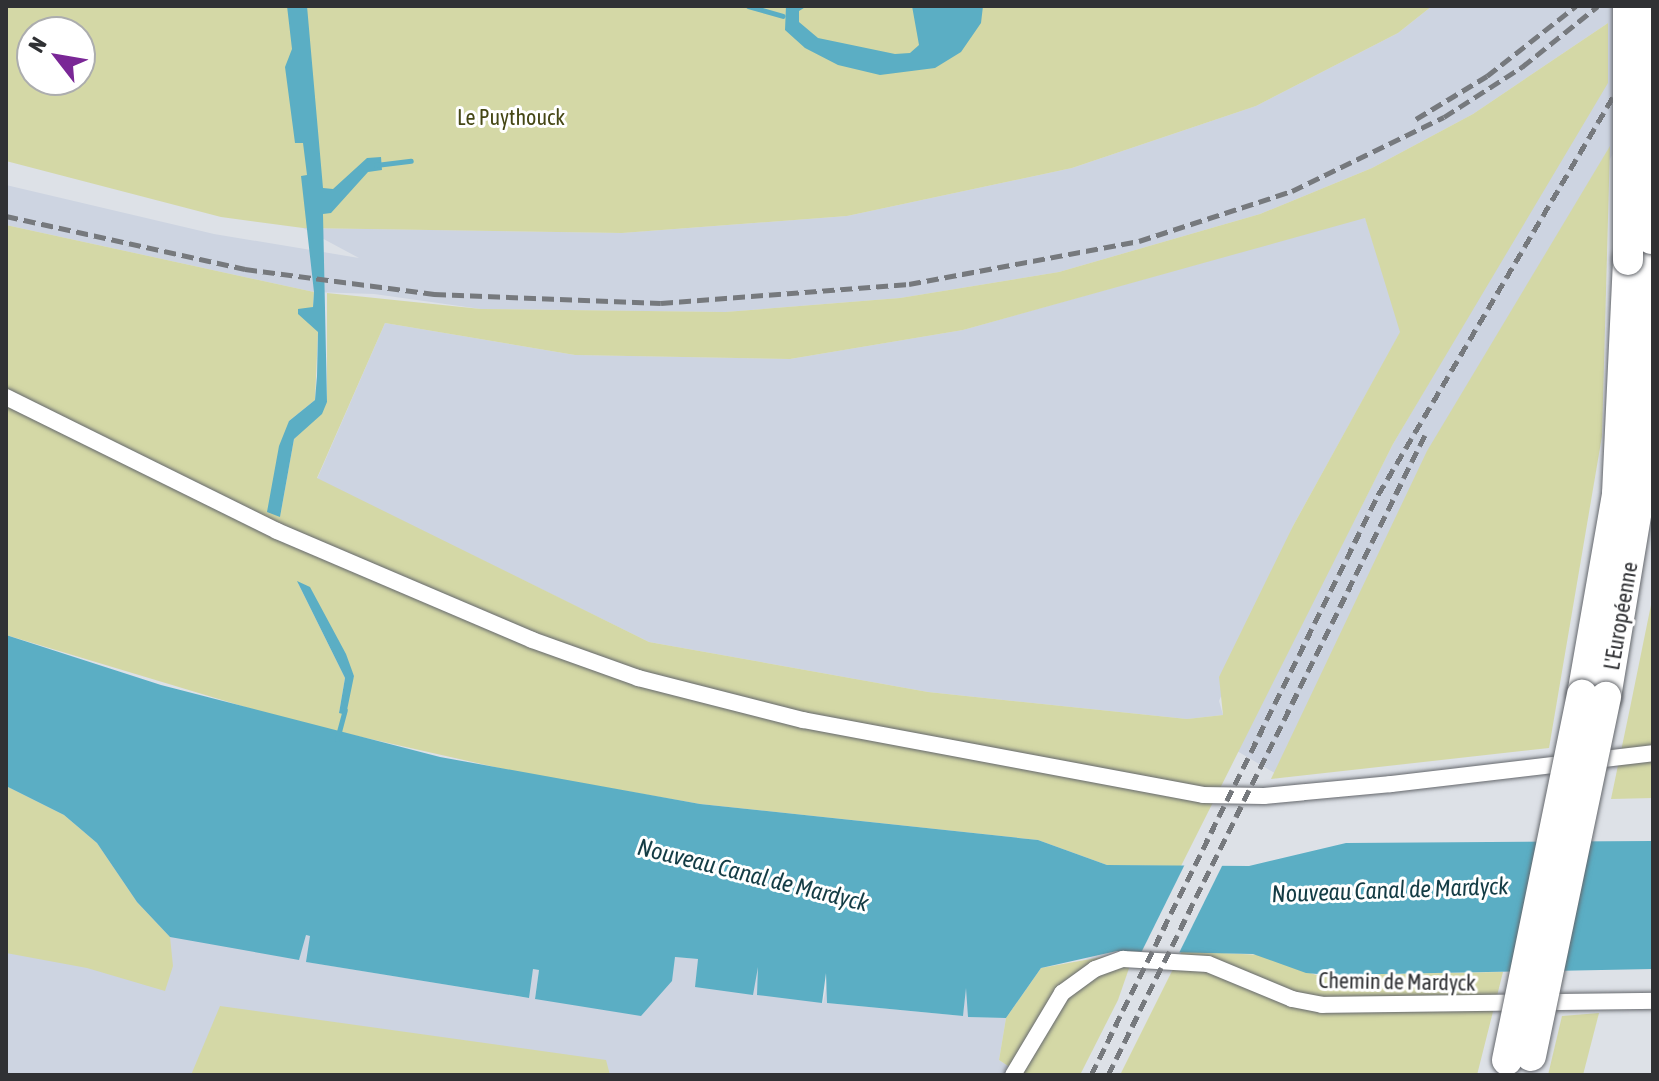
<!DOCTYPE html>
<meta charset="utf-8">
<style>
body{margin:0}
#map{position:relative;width:1659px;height:1081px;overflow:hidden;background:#dde1e7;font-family:"Asap Condensed",sans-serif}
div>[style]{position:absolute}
.built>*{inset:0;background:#cdd4e1}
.green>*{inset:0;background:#d4d8a6}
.water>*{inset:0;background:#5baec4}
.pier>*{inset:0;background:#dde1e7}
.stream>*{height:5px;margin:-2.5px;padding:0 2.5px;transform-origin:2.5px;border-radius:2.5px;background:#5baec4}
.roads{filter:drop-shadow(0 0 2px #64676c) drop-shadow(0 0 2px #64676c)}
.minor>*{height:16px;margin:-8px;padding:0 8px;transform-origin:8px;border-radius:8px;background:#fff}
.motorway>*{height:30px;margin:-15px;padding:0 15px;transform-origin:15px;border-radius:15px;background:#fff}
.rail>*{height:5px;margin-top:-2.5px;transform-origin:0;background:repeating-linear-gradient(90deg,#76797d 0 12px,transparent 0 18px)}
.bridges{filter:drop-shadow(0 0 2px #64676c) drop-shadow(0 0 2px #64676c)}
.motorway-bridge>*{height:30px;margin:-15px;padding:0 15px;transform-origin:15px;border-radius:15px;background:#fff}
span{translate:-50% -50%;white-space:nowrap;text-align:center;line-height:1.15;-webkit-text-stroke:6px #fff;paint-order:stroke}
.park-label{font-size:22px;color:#454715}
.street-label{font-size:22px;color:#303134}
.water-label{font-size:24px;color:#143c45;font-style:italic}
.frame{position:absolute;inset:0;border:8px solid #303134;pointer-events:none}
.north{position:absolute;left:16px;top:16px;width:80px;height:80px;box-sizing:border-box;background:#fff;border:2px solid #acadae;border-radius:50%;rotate:301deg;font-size:22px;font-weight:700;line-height:32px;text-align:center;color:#303134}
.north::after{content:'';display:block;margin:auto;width:28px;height:36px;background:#7a2796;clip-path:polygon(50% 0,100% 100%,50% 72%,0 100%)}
</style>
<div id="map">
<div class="built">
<div style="clip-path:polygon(1432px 6px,1653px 6px,1653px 86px,1548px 264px,1278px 775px,1237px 751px,1393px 444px,1531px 209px,1608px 23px,1473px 114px,1372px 168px,1260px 214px,1059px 272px,900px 298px,725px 312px,481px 309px,374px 294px,314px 292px,6px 225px,6px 185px,214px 234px,359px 258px,303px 228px,622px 233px,847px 216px,1072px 168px,1256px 106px,1398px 33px)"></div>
<div style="clip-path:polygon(1365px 217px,1401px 331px,1293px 526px,1219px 701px,1223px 715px,1187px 719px,928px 692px,649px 642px,317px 479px,385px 323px,575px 355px,790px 359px,963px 330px)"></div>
<div style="clip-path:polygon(6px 786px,299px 959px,305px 935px,311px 936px,307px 962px,528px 998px,533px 969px,539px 970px,535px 998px,675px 957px,698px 959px,696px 987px,757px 967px,823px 1003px,829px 974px,827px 1003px,963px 1016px,965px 988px,970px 989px,968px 1017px,1006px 1018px,999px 1060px,1022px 1075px,6px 1075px)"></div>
</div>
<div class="green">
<div style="clip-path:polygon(evenodd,6px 6px,1432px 6px,1398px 33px,1256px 106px,1072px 168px,847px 216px,622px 233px,303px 228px,221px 217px,6px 161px,6px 6px,32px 32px,80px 32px,80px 80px,32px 80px,32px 32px)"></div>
<div style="clip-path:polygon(evenodd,1608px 23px,1608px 83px,1393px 444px,1181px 866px,1107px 865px,1038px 840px,700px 804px,517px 772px,295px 722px,6px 635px,6px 225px,314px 292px,313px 307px,306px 310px,318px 332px,315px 400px,289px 421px,280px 517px,294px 439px,327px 402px,327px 293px,481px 309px,725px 312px,900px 298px,1059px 272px,1260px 214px,1372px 168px,1473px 114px,1608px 23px,1365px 218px,1400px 332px,1293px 526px,1219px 677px,1223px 715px,1187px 719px,928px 692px,649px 642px,317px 478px,385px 323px,575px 355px,790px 359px,963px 330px,1365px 218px,1608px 23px,298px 583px,310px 588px,354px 676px,339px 713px,345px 678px,298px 583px)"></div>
<div style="clip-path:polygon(1610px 146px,1602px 436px,1549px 748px,1271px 779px,1427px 451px)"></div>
<div style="clip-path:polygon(1653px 595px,1653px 798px,1611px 799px,1630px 708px)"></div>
<div style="clip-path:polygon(6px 786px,64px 815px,97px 843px,137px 902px,170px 937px,173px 966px,165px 991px,87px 968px,6px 953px)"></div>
<div style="clip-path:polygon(1135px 951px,1118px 1000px,1080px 1075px,1022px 1075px,999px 1060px,1006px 1018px,1041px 968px)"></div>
<div style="clip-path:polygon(1182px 951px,1261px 955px,1316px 975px,1503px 972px,1477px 1075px,1120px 1075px)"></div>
<div style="clip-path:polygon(220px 1006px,606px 1060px,610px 1075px,191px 1075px)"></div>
<div style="clip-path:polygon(1599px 1013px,1583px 1075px,1548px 1075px,1562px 1016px)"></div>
</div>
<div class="water">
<div style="clip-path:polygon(287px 6px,307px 6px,323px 188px,333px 189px,367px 158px,381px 157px,382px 170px,368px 172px,331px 213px,323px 214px,327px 402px,322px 414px,294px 439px,280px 517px,267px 512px,279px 446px,289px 421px,315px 400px,317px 376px,318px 332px,298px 314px,298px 309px,313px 307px,314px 292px,301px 176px,307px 175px,303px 143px,295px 143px,285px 67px,292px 49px)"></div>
<div style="clip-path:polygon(786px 6px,807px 6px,799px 11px,799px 22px,818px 38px,895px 54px,910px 53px,919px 45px,912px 6px,983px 6px,981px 23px,961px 52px,935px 68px,880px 75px,838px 65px,805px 48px,785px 30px)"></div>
<div style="clip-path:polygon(297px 581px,310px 587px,346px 654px,354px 676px,346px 715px,339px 713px,345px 678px)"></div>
<div style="clip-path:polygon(6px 635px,161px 685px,440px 757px,700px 804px,1038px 840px,1107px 865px,1249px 866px,1346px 843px,1653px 841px,1653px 969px,1330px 975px,1306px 973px,1253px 954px,1117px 951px,1041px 968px,1006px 1018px,968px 1017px,966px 988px,963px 1016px,827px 1003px,826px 973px,822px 1003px,757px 995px,758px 967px,753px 995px,695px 987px,698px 959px,675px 957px,672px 981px,641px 1016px,535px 999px,539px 970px,533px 969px,529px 998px,306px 962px,310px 936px,306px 935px,299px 960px,170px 937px,137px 902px,97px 843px,64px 815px,6px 786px)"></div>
</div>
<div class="pier">
<div style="clip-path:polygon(1186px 862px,1224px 862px,1178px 955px,1140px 955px)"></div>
</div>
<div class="stream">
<div style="left:748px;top:6px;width:36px;rotate:16deg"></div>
<div style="left:376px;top:165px;width:35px;rotate:-7deg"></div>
<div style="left:337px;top:739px;width:30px;rotate:-75deg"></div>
</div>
<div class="roads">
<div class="minor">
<div style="left:6px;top:397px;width:302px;rotate:26.3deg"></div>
<div style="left:277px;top:531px;width:277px;rotate:23.1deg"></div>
<div style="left:532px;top:640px;width:113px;rotate:19.7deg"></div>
<div style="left:638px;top:678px;width:170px;rotate:14.3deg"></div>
<div style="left:803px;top:720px;width:407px;rotate:10.6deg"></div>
<div style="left:1203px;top:795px;width:61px;rotate:0.9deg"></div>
<div style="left:1264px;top:796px;width:128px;rotate:-5.4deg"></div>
<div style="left:1391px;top:784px;width:264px;rotate:-6.7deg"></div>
<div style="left:1013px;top:1075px;width:96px;rotate:-59.1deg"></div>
<div style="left:1062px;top:993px;width:41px;rotate:-36deg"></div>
<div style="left:1095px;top:969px;width:30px;rotate:-20deg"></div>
<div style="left:1123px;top:959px;width:85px;rotate:3.4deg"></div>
<div style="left:1208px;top:964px;width:91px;rotate:22.6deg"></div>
<div style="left:1292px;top:999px;width:31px;rotate:11deg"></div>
<div style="left:1322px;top:1005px;width:331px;rotate:-0.7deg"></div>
</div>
<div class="motorway">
<div style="left:1582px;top:695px;width:204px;rotate:-80.1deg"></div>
<div style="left:1617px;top:494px;width:234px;rotate:-87.3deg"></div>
<div style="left:1606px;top:697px;width:238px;rotate:-80.6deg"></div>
<div style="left:1645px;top:462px;width:223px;rotate:-88.2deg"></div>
</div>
</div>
<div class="rail">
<div style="left:1416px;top:119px;width:83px;rotate:-31.2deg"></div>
<div style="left:1487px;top:76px;width:113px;rotate:-38.2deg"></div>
<div style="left:6px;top:216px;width:245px;rotate:12.5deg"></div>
<div style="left:245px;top:269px;width:191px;rotate:7.5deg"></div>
<div style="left:434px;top:294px;width:227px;rotate:2.3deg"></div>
<div style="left:661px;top:303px;width:249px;rotate:-4.4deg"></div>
<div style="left:909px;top:284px;width:234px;rotate:-10.6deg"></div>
<div style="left:1139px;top:241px;width:161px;rotate:-18.1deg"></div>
<div style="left:1292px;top:191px;width:169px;rotate:-26deg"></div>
<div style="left:1444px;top:117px;width:93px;rotate:-32.7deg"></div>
<div style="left:1522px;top:67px;width:97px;rotate:-38.8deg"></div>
<div style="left:1091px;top:1075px;width:647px;rotate:-63.67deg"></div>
<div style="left:1378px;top:495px;width:541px;rotate:-59.45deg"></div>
<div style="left:1108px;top:1075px;width:716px;rotate:-63.65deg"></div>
</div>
<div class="bridges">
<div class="motorway-bridge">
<div style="left:1628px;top:6px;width:254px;rotate:90deg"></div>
<div style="left:1651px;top:6px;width:233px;rotate:89.8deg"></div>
<div style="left:1531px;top:1056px;width:367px;rotate:-78.2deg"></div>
<div style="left:1507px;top:1060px;width:373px;rotate:-78.4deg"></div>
</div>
</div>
<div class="park-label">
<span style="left:511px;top:118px">Le Puythouck</span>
</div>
<div class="street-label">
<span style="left:1621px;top:616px;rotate:-80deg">L'Européenne</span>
<span style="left:1397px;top:982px;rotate:1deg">Chemin de Mardyck</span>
</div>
<div class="water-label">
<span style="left:753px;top:875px;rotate:14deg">Nouveau Canal de Mardyck</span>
<span style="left:1390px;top:890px;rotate:-2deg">Nouveau Canal de Mardyck</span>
</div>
<div class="frame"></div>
<div class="north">N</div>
</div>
